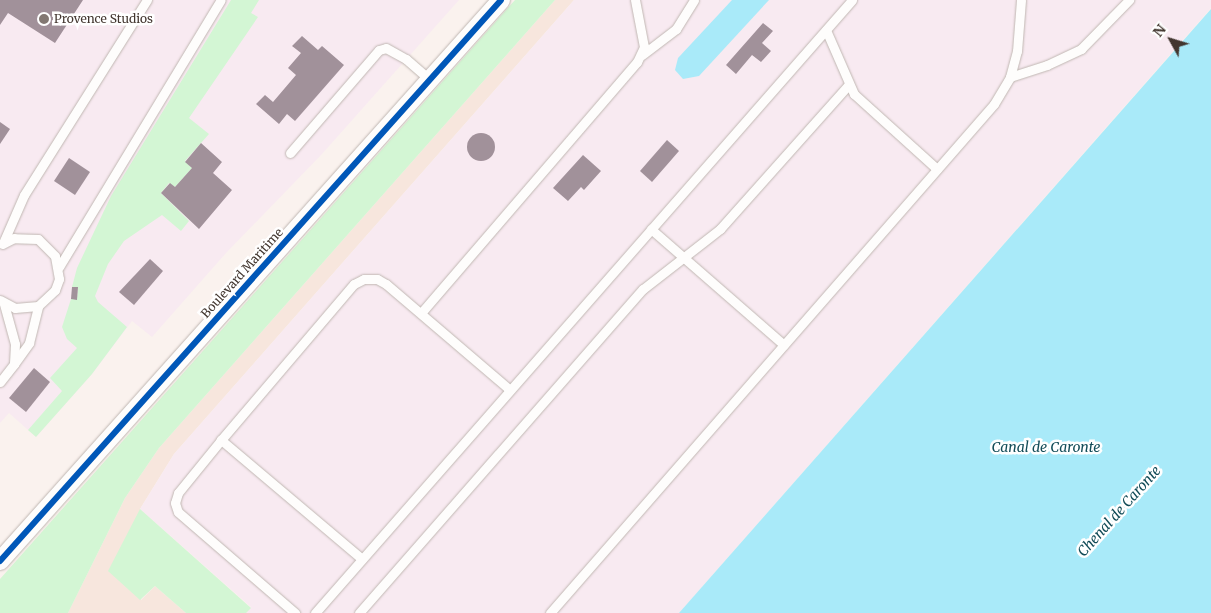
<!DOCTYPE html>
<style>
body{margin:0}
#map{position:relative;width:1211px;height:613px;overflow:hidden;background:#faf2ee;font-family:Merriweather,serif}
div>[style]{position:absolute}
.built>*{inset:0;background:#f7e6dd}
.industrial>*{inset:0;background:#f8eaf1}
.green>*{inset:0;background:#d3f6d4}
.water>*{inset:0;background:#a9eaf9}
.building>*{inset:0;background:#a1919a}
.round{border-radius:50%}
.roads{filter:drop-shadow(0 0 1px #c0b7b2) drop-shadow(0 0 1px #c0b7b2)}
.lane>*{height:9px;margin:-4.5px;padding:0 4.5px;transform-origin:4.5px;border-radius:4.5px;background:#fefdfc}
.street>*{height:18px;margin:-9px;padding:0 9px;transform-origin:9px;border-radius:9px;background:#fefdfc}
.cycleway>*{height:6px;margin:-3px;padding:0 3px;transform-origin:3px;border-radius:3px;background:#0057b8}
.dots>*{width:14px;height:14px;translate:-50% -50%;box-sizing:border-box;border:2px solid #fff;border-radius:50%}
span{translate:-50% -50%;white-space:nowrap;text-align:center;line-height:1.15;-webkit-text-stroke:5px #fff;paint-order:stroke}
.poi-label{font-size:12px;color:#42362f}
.left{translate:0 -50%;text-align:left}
.street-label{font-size:12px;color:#42362f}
.water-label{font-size:14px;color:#124c58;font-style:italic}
.north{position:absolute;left:1146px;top:15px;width:50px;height:50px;-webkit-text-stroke:4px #fff;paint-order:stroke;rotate:309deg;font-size:14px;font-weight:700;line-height:20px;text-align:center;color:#42362f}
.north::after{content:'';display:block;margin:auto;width:18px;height:22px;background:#42362f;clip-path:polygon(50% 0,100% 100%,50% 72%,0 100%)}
</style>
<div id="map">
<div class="built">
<div style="clip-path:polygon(555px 0,574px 0,174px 454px,140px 509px,141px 600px,155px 586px,186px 613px,68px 613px,125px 498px,159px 448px)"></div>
</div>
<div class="industrial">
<div style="clip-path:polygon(0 0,459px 0,322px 154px,226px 253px,152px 337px,132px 321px,92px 374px,36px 437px,9px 413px,0 423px)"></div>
<div style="clip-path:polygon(574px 0,1211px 0,1211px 8px,679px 613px,246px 613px,251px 607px,140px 509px,174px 454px)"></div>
</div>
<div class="green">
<div style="clip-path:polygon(231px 0,259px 0,251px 13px,258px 17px,189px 118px,209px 134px,185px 161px,192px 168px,175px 187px,169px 183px,161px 193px,189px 221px,181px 231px,162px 215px,124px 241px,108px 264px,95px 296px,98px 302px,127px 327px,92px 374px,36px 437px,28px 430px,62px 391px,50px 378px,77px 348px,67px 339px,62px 327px,71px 299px,77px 299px,78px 287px,72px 287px,77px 268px,111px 196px)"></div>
<div style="clip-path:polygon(515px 0,555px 0,159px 448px,125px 498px,68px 613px,0 613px,0 579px)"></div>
<div style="clip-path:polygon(140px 509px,251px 608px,246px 613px,186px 613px,155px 586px,140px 600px,108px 571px)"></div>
</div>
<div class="water">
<div style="clip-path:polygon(732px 0,769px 0,699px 76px,683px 79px,675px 70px,678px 58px)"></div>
<div style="clip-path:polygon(1211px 9px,1211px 613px,679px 613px)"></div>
</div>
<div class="building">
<div style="clip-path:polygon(0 0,83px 0,55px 43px,8px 13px,0 25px)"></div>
<div style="clip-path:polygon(763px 23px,773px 31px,762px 43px,771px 51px,761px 62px,752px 55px,736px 74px,726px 65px)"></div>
<div style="clip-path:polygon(302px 36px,318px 50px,322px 46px,344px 65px,295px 121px,287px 114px,279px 124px,256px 104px,265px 95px,273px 102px,296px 75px,288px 68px,301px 53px,292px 46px)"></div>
<div style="clip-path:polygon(0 122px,10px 129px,0 144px)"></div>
<div class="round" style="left:467px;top:133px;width:28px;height:28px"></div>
<div style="clip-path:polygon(667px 140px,679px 151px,652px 182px,640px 171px)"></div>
<div style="clip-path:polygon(201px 143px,222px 162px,213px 173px,232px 190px,199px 229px,161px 193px,170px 183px,175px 187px,192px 168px,185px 162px)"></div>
<div style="clip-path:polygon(583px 155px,601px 171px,584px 190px,581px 187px,568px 201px,553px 188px)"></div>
<div style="clip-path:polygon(69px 158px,90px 172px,75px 195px,54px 181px)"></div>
<div style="clip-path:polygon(150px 259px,163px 271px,134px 305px,119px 292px)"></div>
<div style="clip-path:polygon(72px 287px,78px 287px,77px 300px,71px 299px)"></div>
<div style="clip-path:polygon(34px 368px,50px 382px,26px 412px,9px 398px)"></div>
</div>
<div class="roads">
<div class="lane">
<div style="left:826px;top:30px;width:70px;rotate:66.4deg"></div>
<div style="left:854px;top:94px;width:112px;rotate:42.1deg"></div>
<div style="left:642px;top:55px;width:43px;rotate:-37.4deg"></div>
<div style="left:676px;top:29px;width:34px;rotate:-58deg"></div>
<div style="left:1010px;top:77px;width:39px;rotate:-18deg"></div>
<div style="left:1047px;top:65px;width:38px;rotate:-25deg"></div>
<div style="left:1081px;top:49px;width:69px;rotate:-45.6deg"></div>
<div style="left:290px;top:153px;width:136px;rotate:-49.2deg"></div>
<div style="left:379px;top:50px;width:7px;rotate:-16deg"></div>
<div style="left:386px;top:48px;width:23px;rotate:29deg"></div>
<div style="left:406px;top:59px;width:32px;rotate:41deg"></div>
<div style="left:651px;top:229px;width:176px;rotate:41.1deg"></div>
<div style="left:3px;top:243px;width:52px;rotate:-66.4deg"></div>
<div style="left:24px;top:195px;width:231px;rotate:-57.8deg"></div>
<div style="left:59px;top:267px;width:312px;rotate:-58.8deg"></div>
<div style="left:0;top:300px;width:17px;rotate:28deg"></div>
<div style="left:15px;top:308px;width:23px;rotate:-5deg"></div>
<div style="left:38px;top:306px;width:23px;rotate:-43deg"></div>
<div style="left:55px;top:290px;width:12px;rotate:-70deg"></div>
<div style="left:59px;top:279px;width:23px;rotate:-100deg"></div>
<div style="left:55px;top:256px;width:24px;rotate:-135deg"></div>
<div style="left:38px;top:239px;width:24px;rotate:-178deg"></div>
<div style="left:14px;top:238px;width:13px;rotate:153deg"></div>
<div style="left:4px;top:304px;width:41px;rotate:74.6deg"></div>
<div style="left:15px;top:344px;width:20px;rotate:93deg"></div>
<div style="left:14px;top:364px;width:26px;rotate:-54deg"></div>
<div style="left:29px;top:343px;width:38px;rotate:-76deg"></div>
<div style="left:421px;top:313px;width:331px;rotate:-49.3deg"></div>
<div style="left:637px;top:62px;width:17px;rotate:-65deg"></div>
<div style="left:644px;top:47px;width:48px;rotate:-100.8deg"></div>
<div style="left:0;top:382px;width:23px;rotate:-52deg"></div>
<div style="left:221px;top:440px;width:68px;rotate:129.1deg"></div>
<div style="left:178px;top:493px;width:10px;rotate:107deg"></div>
<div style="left:175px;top:503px;width:9px;rotate:72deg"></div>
<div style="left:178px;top:512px;width:155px;rotate:40.8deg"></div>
<div style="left:362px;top:559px;width:185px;rotate:-139.8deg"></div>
<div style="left:221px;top:440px;width:205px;rotate:-49.6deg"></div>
<div style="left:354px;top:284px;width:11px;rotate:-27deg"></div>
<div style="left:364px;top:279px;width:13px"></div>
<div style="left:377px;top:279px;width:10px;rotate:29deg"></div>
<div style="left:386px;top:284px;width:163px;rotate:40.5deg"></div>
<div style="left:315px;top:613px;width:815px;rotate:-48.78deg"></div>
<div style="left:359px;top:613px;width:431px;rotate:-48.8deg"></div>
<div style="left:643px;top:289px;width:98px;rotate:-37.9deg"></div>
<div style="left:720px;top:229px;width:194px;rotate:-48.3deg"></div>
<div style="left:550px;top:613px;width:675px;rotate:-48.9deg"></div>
<div style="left:994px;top:104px;width:31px;rotate:-59deg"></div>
<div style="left:1010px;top:77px;width:27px;rotate:-75deg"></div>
<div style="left:1017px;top:51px;width:51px;rotate:-85.5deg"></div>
</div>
<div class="street">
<div style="left:0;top:561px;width:752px;rotate:-48.23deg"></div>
</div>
</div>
<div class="cycleway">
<div style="left:0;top:561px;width:752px;rotate:-48.23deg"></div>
</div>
<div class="dots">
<div style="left:44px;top:19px;background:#827872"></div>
</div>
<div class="poi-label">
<span class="left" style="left:54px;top:19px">Provence Studios</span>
</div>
<div class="street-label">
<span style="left:242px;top:273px;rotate:-48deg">Boulevard Maritime</span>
</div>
<div class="water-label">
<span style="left:1046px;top:447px">Canal de Caronte</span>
<span style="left:1119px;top:511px;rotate:-48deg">Chenal de Caronte</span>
</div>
<div class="north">N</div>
</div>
